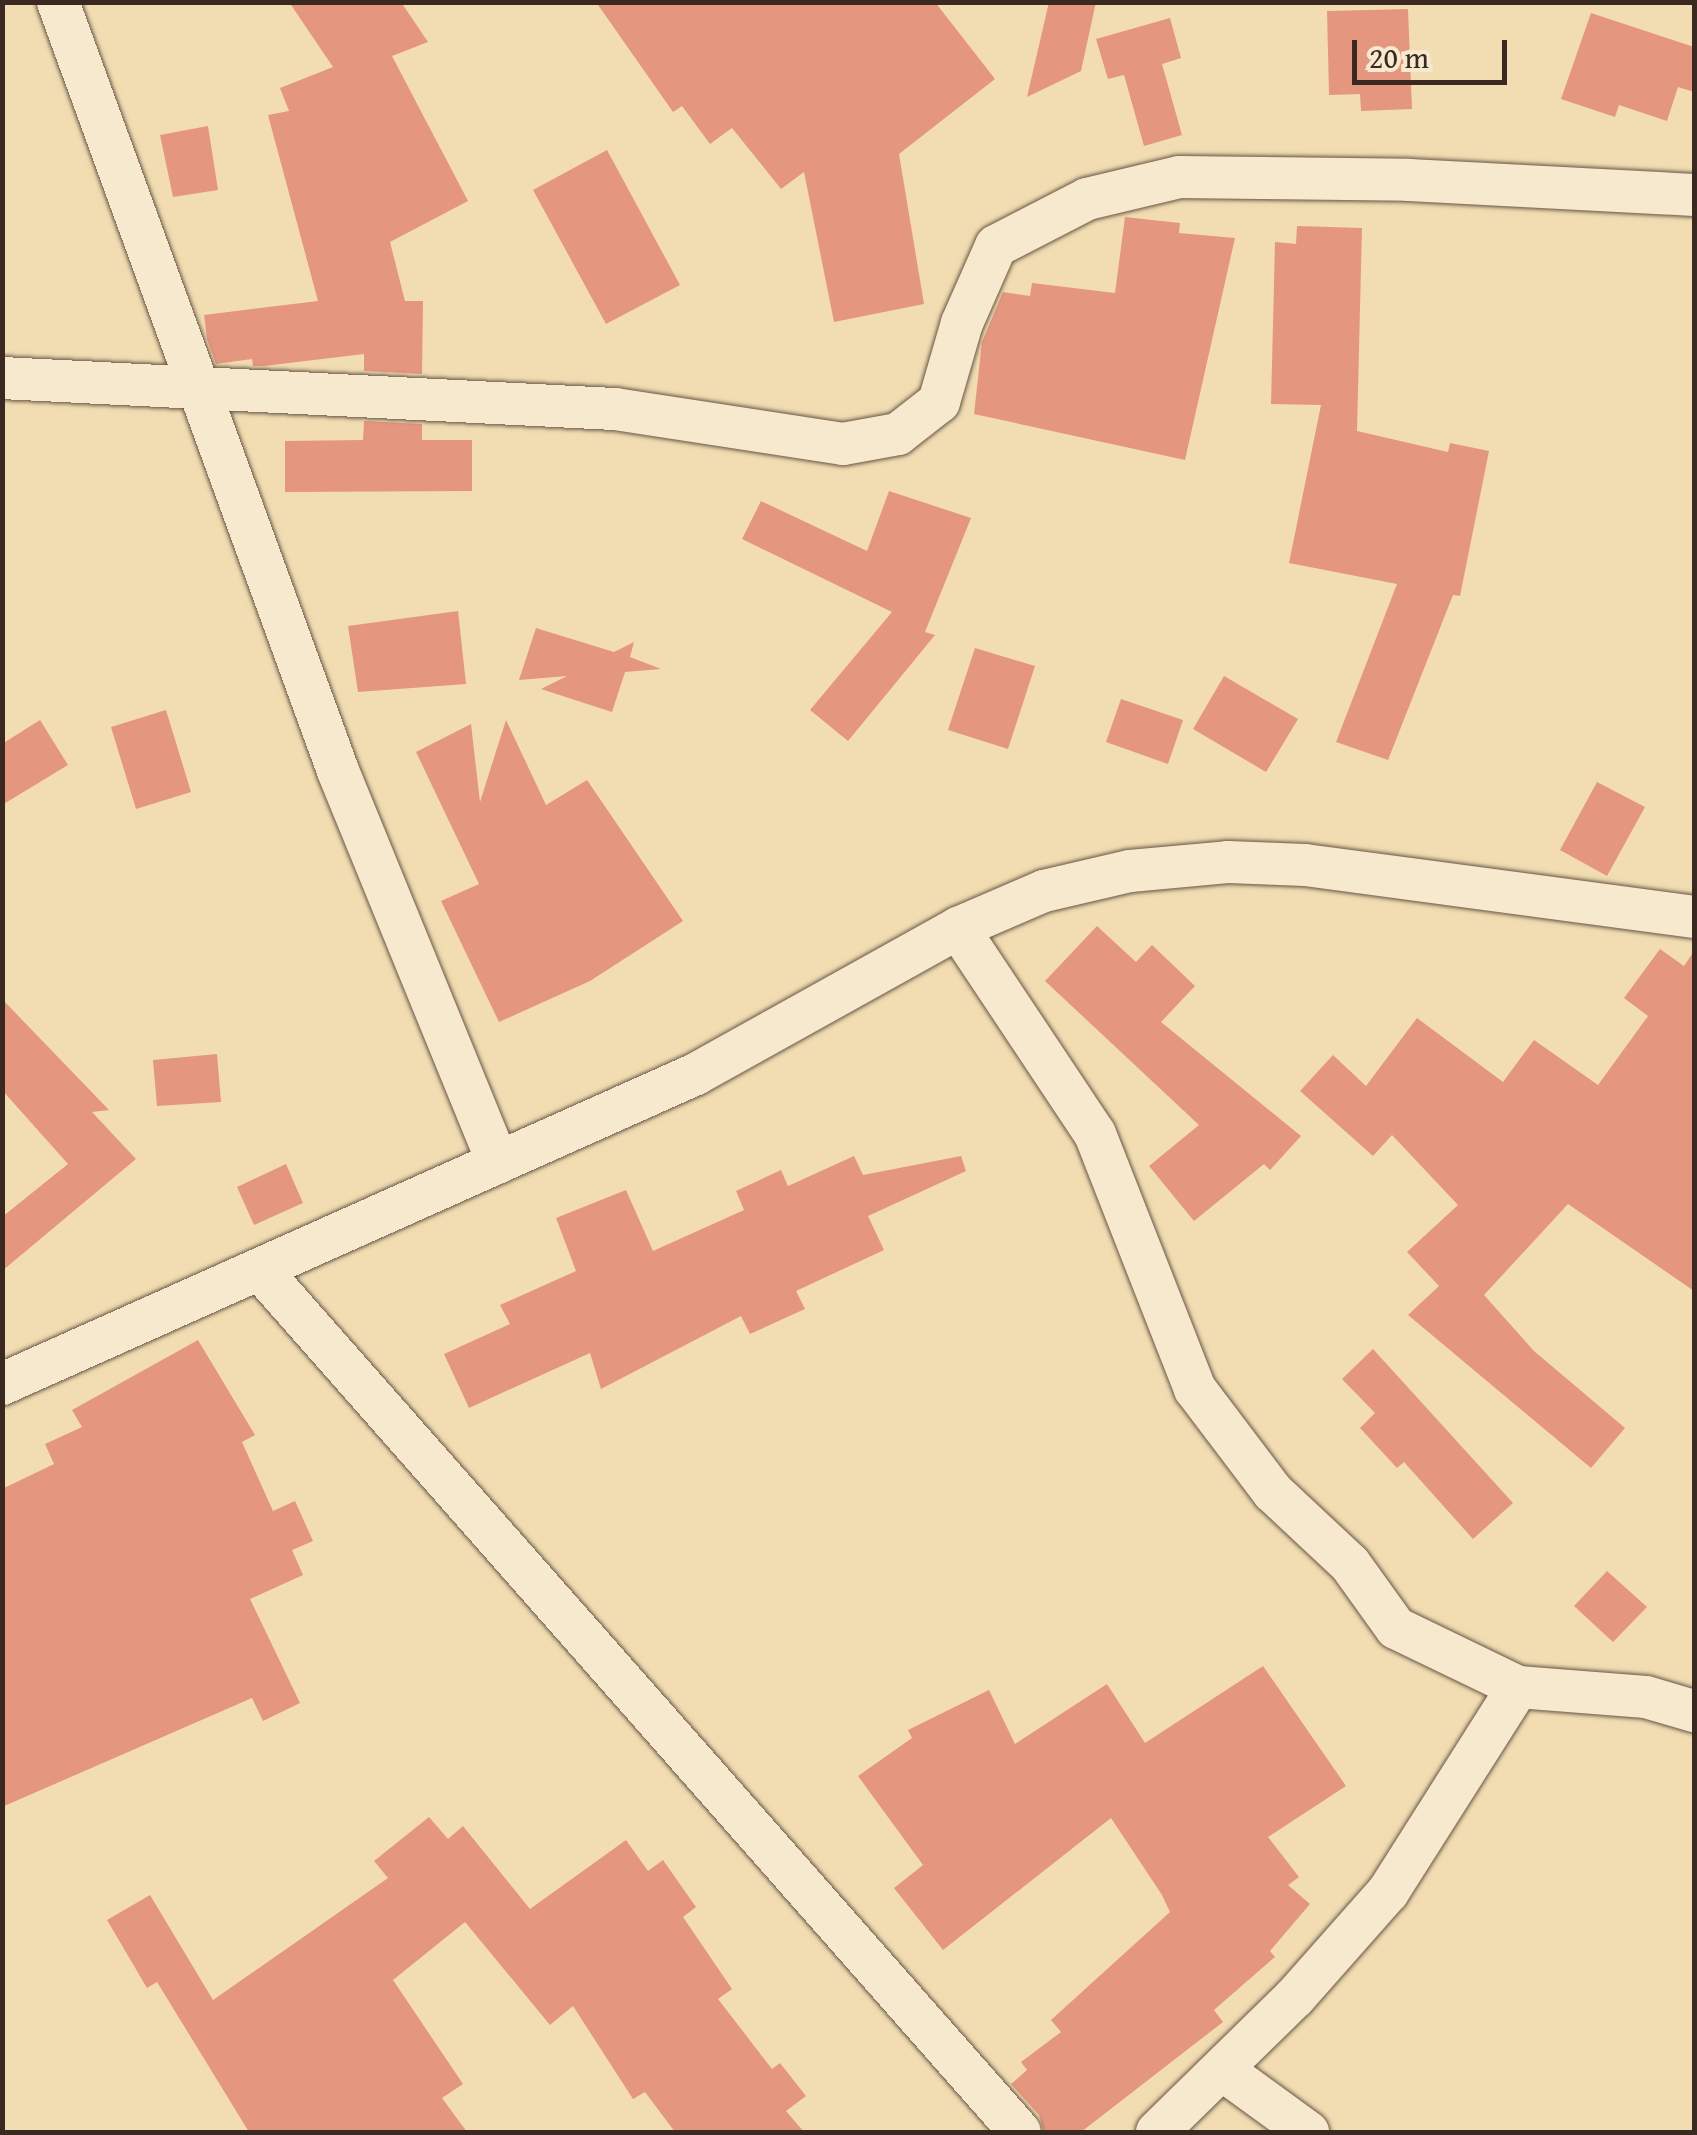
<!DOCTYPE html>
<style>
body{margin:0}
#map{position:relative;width:1697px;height:2135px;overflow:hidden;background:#f2ddb2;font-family:"Gentium Book Plus",serif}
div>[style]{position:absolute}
.building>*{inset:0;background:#e5967f}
.roads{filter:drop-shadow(0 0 2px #675645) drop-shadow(0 0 2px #675645)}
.street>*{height:42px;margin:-21px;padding:0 21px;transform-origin:21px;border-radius:21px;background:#f7e9cd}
span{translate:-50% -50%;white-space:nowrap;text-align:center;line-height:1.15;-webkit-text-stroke:8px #f7e9cd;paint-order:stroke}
.frame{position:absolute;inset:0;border:5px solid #392921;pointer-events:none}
.scale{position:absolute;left:1352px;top:40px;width:155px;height:45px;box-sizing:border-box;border:5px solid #392921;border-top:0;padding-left:12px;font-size:30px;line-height:35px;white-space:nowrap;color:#392921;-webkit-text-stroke:8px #f7e9cd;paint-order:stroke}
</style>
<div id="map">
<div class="building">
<div style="clip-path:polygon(289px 2px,401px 2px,428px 42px,392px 56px,468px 201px,390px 242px,405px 301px,423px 301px,422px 374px,364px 371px,364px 354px,264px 366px,253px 366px,252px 359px,216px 364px,207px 339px,204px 315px,318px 301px,268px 115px,289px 111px,280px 88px,333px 67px)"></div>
<div style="clip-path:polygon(596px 2px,935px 2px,995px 79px,899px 154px,924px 304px,834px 322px,804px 172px,781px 189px,732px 128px,710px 144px,682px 106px,673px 112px)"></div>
<div style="clip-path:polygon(1049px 2px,1096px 2px,1081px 71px,1027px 97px)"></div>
<div style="clip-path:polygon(1408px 9px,1412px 109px,1361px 111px,1360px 94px,1329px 95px,1327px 11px)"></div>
<div style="clip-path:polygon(1591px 13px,1694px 47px,1694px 92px,1678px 87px,1667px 121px,1619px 105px,1615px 117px,1561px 99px)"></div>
<div style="clip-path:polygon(1170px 18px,1181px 58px,1162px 64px,1182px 135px,1144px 146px,1124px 75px,1108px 79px,1096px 39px)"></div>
<div style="clip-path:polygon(208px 126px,218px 190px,173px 197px,160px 135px)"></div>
<div style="clip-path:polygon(607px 150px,680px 285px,606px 324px,533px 190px)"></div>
<div style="clip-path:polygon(1125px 217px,1180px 223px,1179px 233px,1235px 238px,1185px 460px,974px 414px,982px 342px,1003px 292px,1030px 296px,1032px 283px,1115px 293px)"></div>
<div style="clip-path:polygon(1297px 226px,1362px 228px,1357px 431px,1448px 452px,1450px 443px,1489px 451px,1460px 596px,1453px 595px,1388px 760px,1336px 742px,1397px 584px,1289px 563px,1321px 405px,1271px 404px,1275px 242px,1296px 244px)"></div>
<div style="clip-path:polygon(364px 421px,422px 424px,422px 440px,472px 440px,472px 491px,285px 492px,285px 441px,363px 440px)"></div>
<div style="clip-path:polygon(889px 491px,971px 518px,925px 632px,935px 635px,848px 741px,810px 710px,892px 612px,742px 539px,761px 501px,867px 551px)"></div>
<div style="clip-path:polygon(458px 611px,466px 684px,358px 692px,348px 626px)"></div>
<div style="clip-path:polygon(536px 628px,614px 652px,634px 642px,630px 657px,661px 669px,625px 672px,612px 712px,541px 689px,567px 676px,519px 680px)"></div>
<div style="clip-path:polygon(975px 648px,1035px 666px,1008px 749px,948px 730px)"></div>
<div style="clip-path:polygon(1224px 676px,1298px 719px,1266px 772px,1193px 729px)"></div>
<div style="clip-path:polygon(1121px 699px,1183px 720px,1168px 764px,1106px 742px)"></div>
<div style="clip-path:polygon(166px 710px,191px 792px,136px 809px,111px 727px)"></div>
<div style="clip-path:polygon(40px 720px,68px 765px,2px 805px,2px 744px)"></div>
<div style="clip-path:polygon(506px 720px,546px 805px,587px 780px,683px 921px,590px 981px,499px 1022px,441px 901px,479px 884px,416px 752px,471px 724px,480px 802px)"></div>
<div style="clip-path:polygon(1597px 782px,1645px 807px,1607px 876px,1560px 850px)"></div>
<div style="clip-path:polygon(1097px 926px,1136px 962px,1152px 945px,1195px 986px,1161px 1022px,1301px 1136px,1270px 1170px,1264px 1164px,1194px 1221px,1149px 1166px,1199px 1125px,1045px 981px)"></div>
<div style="clip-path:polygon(1660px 949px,1684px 966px,1694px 951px,1694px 1291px,1568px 1204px,1484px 1295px,1534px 1351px,1625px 1428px,1591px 1468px,1408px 1315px,1439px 1286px,1407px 1252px,1458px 1205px,1392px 1135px,1373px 1156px,1300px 1091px,1333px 1055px,1366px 1086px,1417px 1018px,1503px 1082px,1534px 1040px,1598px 1085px,1648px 1016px,1624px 998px)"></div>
<div style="clip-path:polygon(2px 999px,109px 1110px,92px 1112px,136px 1159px,2px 1271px,2px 1217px,68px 1164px,2px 1090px)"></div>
<div style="clip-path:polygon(217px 1054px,221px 1102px,157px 1106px,153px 1060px)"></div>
<div style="clip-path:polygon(854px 1156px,863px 1175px,961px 1156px,966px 1171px,868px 1216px,884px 1250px,796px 1291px,805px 1309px,750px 1334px,741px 1316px,601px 1389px,590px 1353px,469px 1408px,444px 1354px,510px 1324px,500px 1305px,576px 1271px,556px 1218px,626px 1190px,653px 1251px,744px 1210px,736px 1191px,781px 1170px,788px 1186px)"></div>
<div style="clip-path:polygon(286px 1164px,303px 1203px,254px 1225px,237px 1187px)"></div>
<div style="clip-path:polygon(198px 1340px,255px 1435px,242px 1442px,273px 1511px,295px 1501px,313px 1541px,292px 1550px,303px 1575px,250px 1599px,300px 1703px,263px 1721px,252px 1698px,2px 1807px,2px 1489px,54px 1464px,45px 1444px,82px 1427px,72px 1410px)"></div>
<div style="clip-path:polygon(1373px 1349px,1513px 1503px,1473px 1539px,1404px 1462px,1397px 1468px,1360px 1428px,1375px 1413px,1342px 1379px)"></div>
<div style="clip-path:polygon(1607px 1571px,1647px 1607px,1613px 1642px,1574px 1606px)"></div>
<div style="clip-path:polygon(1263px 1666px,1346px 1786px,1268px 1837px,1299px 1877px,1288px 1885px,1310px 1904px,1270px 1951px,1275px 1957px,1214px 2010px,1223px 2022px,1081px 2132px,1044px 2132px,1039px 2115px,1011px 2084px,1027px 2070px,1021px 2062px,1061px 2032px,1051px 2020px,1170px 1912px,1162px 1895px,1111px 1818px,943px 1950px,894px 1888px,923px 1865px,858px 1776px,912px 1738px,908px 1730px,989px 1690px,1015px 1744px,1107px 1684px,1145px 1743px)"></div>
<div style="clip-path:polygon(429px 1817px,448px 1839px,463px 1826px,530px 1909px,626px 1840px,648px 1871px,663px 1860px,696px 1907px,683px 1917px,732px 1989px,718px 1999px,772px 2069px,780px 2063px,806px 2096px,786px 2111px,804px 2132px,675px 2132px,645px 2092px,633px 2099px,573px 2006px,550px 2025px,465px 1922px,393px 1980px,463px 2084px,442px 2098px,467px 2132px,249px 2132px,157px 1982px,147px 1988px,107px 1920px,150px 1895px,213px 2000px,388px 1878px,374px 1861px)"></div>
</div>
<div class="roads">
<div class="street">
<div style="left:58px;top:2px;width:818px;rotate:69.99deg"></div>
<div style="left:338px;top:771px;width:423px;rotate:67.8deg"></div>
<div style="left:2px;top:378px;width:614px;rotate:2.9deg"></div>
<div style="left:615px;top:409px;width:231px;rotate:8.7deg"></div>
<div style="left:843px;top:444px;width:56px;rotate:-10.3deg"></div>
<div style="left:898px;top:434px;width:52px;rotate:-38deg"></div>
<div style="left:939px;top:402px;width:82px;rotate:-73.8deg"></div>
<div style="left:962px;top:323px;width:84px;rotate:-66.2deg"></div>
<div style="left:996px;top:246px;width:102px;rotate:-27.3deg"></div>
<div style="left:1087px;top:199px;width:95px;rotate:-13.4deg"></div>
<div style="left:1179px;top:177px;width:230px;rotate:0.7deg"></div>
<div style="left:1409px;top:180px;width:285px;rotate:3deg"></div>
<div style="left:958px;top:928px;width:247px;rotate:56.4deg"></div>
<div style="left:1095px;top:1134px;width:274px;rotate:68.6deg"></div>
<div style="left:1195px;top:1389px;width:129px;rotate:52.9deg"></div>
<div style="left:1273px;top:1492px;width:105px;rotate:43.1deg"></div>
<div style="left:1350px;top:1564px;width:79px;rotate:54.3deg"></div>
<div style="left:1396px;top:1628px;width:136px;rotate:25.8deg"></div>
<div style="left:1518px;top:1687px;width:128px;rotate:4.5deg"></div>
<div style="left:1646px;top:1697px;width:50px;rotate:16.3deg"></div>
<div style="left:262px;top:1272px;width:1146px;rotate:48.61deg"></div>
<div style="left:2px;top:1384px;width:760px;rotate:-24.07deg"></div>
<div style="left:696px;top:1074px;width:300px;rotate:-29.1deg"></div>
<div style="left:958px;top:928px;width:94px;rotate:-23.3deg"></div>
<div style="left:1044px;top:891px;width:88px;rotate:-13.1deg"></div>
<div style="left:1130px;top:871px;width:98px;rotate:-5.2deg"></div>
<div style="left:1228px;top:862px;width:77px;rotate:2.2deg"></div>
<div style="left:1305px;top:865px;width:392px;rotate:7.6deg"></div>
<div style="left:1224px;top:2071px;width:104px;rotate:36deg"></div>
<div style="left:1157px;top:2132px;width:193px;rotate:-44.4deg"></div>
<div style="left:1295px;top:1997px;width:140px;rotate:-48.5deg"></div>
<div style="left:1388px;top:1892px;width:243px;rotate:-57.6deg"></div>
</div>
</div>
<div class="frame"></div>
<div class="scale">20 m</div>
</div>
